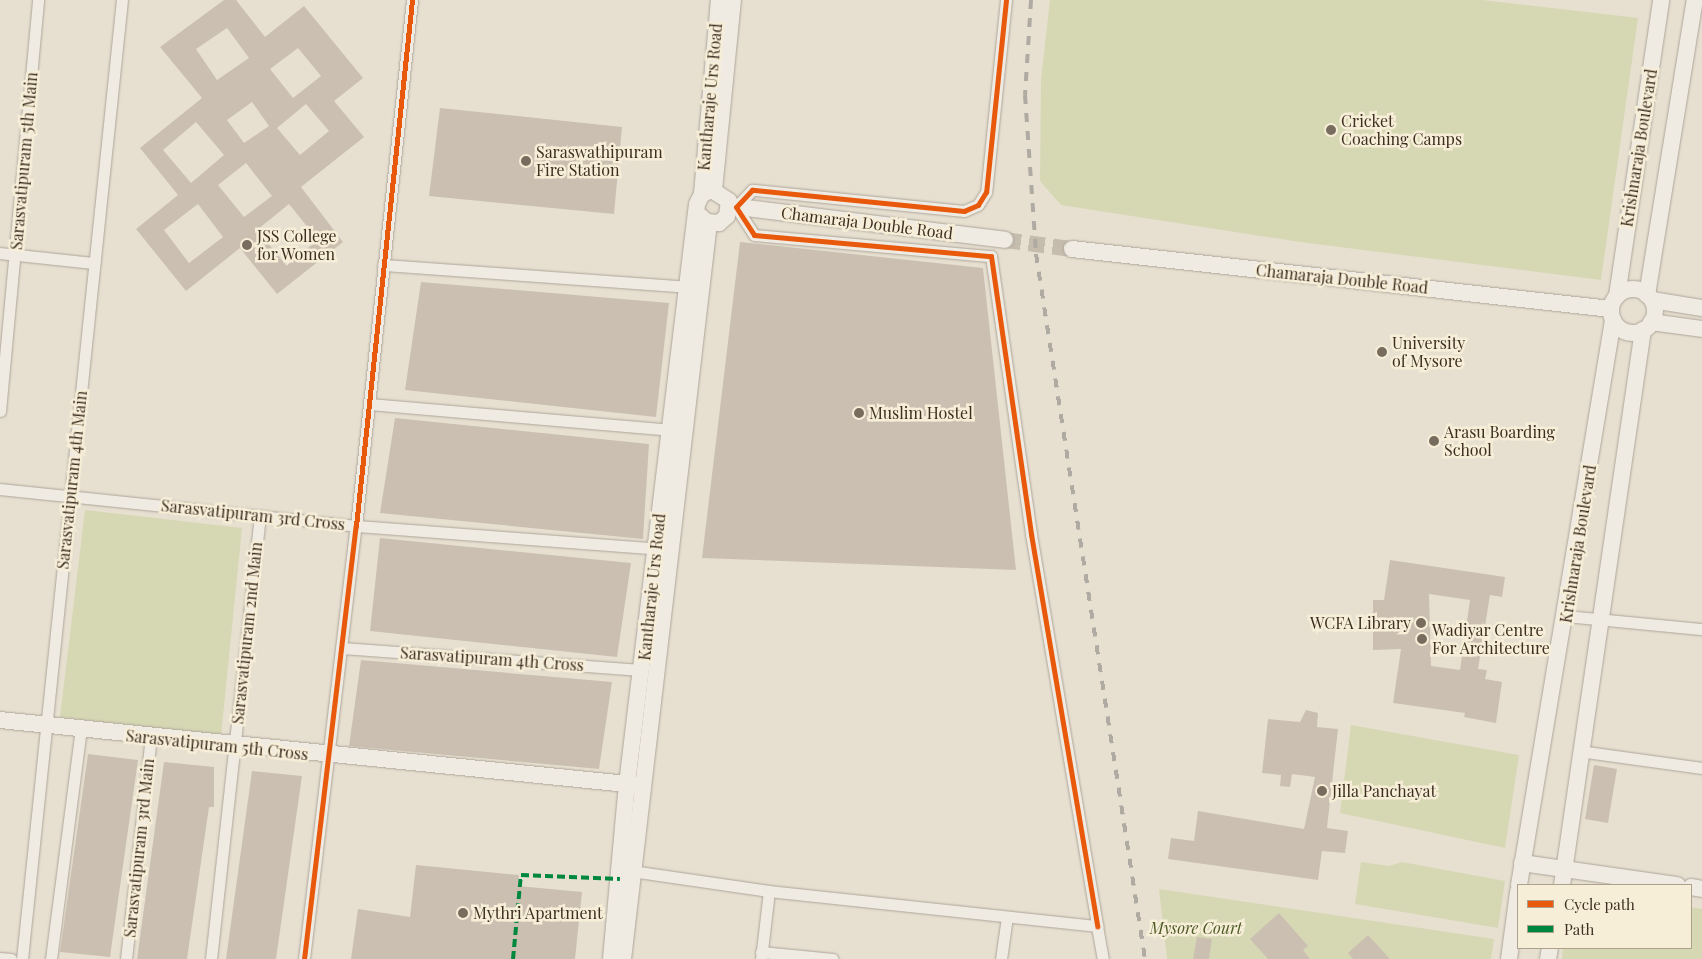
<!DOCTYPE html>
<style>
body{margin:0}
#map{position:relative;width:1702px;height:959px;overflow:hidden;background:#e7e0d1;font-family:"Playfair Display",serif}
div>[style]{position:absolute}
.green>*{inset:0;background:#d6d7b3}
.building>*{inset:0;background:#cbbfb2}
.secondary-tunnel>*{height:16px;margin-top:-8px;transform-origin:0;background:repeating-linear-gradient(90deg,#c5bcae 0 16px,transparent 0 24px)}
.roads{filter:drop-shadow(0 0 1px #ada599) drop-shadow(0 0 1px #ada599)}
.street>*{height:11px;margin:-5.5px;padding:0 5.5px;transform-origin:5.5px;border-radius:5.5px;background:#efebe3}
.secondary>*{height:16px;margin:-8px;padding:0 8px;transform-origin:8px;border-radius:8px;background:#efebe3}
.secondary>.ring{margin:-8px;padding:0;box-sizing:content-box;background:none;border:16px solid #efebe3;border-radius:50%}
.rail>*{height:4px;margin-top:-2px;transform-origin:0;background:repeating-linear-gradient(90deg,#afaaa2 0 9px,transparent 0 18px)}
.quiet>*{height:4px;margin-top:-2px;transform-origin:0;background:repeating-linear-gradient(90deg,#00873e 0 8px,transparent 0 12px)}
.cycleway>*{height:5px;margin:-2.5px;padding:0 2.5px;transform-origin:2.5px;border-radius:2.5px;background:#e8590c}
.dots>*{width:14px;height:14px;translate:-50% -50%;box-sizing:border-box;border:2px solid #f7eed8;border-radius:50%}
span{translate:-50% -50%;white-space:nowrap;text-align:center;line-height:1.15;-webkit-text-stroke:5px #f7eed8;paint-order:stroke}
.street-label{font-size:16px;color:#3d2e20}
.poi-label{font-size:16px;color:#3d2e20}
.left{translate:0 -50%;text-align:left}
.right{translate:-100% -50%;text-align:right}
.park-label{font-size:16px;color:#4d5a26;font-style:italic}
.legend{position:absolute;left:1517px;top:884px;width:175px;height:65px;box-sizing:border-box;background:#f7eed8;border:1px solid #ada18e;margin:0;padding:6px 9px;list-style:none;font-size:15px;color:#3d2e20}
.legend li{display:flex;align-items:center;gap:10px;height:25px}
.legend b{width:25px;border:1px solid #ada18e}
</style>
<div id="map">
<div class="green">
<div style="clip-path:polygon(1050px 0,1482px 0,1638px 18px,1601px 280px,1300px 242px,1061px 205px,1040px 181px,1041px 80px)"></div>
<div style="clip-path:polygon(85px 510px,242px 528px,221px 736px,60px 717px)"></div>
<div style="clip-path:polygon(1351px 725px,1519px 755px,1505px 848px,1340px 813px)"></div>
<div style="clip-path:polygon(1361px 862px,1389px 866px,1402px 862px,1505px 881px,1498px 928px,1355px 904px)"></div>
<div style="clip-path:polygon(1159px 889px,1494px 939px,1491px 959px,1167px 959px)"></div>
<div style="clip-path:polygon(1691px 907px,1702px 909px,1702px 959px,1562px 959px,1563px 948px,1691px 948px)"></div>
</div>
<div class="building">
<div style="clip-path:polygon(evenodd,224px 0,236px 0,265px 37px,304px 6px,363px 78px,334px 101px,364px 137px,301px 187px,343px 242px,277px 294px,240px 248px,186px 291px,136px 229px,178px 195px,140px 148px,202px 98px,160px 47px,224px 0,227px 28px,249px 58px,217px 80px,196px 49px,227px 28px,224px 0,298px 48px,321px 76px,293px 98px,270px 69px,298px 48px,224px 0,252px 102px,269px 126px,244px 143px,227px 120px,252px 102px,224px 0,306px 104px,329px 131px,300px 155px,277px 128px,306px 104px,224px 0,196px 122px,224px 155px,191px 183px,163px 150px,196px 122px,224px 0,246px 163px,272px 196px,244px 217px,218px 185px,246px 163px,224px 0,198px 204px,223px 237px,189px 263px,164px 230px,198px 204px,224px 0,289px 204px,318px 240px,286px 265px,257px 230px,289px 204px)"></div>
<div style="clip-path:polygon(440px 108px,622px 127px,614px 214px,429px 196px)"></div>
<div style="clip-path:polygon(740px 242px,983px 268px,1016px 570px,702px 558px)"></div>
<div style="clip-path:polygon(421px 282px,669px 303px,656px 417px,405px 390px)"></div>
<div style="clip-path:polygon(395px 418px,649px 444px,643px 539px,380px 513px)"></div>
<div style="clip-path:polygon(380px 538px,631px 563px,617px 657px,370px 631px)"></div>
<div style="clip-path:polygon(evenodd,1390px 560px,1505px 577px,1502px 597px,1490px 595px,1478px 669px,1487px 670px,1485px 679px,1502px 682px,1496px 723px,1464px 717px,1465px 713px,1393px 703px,1401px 649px,1373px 650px,1373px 600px,1384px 600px,1390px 560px,1429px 594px,1470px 600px,1460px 670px,1431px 666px,1429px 594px)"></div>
<div style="clip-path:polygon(361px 660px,612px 682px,599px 769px,349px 746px)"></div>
<div style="clip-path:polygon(1306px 710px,1318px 713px,1317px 727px,1338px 729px,1327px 828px,1348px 831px,1345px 853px,1322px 851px,1318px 880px,1168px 859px,1171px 838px,1194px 841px,1198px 811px,1304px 829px,1315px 777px,1292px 774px,1290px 787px,1280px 786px,1281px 775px,1262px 773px,1268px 719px,1300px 722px)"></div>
<div style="clip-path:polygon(88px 754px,138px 760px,110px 957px,60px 952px)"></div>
<div style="clip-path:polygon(164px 762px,214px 767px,214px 807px,209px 807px,187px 959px,137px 959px)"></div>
<div style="clip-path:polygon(1594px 765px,1617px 769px,1608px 823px,1585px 819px)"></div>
<div style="clip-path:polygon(252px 771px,302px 776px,276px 959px,226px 959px)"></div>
<div style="clip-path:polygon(416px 865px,519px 875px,518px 886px,582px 892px,575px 959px,351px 959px,358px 909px,410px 917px)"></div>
<div style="clip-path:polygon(1279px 913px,1308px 946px,1303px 950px,1310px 959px,1268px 959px,1250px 939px)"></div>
<div style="clip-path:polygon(1368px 935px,1390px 959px,1353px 959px,1348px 953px)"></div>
<div style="clip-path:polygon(1197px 937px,1212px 939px,1209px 959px,1193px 959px)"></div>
</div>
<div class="secondary-tunnel">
<div style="left:1005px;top:240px;width:68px;rotate:7.7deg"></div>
</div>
<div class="roads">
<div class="street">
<div style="left:1006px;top:0;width:193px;rotate:95.9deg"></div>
<div style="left:986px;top:192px;width:15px;rotate:122deg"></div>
<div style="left:978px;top:205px;width:15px;rotate:157deg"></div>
<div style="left:964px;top:211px;width:213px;rotate:-174.3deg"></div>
<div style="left:752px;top:190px;width:23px;rotate:133deg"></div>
<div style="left:736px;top:207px;width:33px;rotate:57deg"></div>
<div style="left:754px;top:235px;width:238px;rotate:5.1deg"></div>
<div style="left:991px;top:256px;width:281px;rotate:81.8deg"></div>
<div style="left:1031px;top:534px;width:398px;rotate:80.4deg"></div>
<div style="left:0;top:253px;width:95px;rotate:6.1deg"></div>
<div style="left:383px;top:265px;width:306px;rotate:4.1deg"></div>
<div style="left:369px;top:404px;width:302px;rotate:4.9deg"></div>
<div style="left:0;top:411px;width:413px;rotate:-84.7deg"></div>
<div style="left:0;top:489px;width:358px;rotate:5.9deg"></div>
<div style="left:356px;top:526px;width:308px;rotate:4.3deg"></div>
<div style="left:1566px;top:616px;width:137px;rotate:5.5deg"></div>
<div style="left:341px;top:648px;width:302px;rotate:4.2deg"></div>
<div style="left:1579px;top:751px;width:124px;rotate:7.9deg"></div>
<div style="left:632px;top:871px;width:138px;rotate:8.3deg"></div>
<div style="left:769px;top:891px;width:330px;rotate:6.1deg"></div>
<div style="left:1097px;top:926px;width:34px;rotate:80deg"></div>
<div style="left:761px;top:952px;width:72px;rotate:5.6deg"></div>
<div style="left:0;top:958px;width:11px;rotate:5deg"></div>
<div style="left:22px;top:959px;width:964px;rotate:-84.05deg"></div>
<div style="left:51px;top:959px;width:232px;rotate:-82.6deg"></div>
<div style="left:126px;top:959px;width:223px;rotate:-83.6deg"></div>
<div style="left:211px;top:959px;width:446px;rotate:-83.7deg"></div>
<div style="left:304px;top:959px;width:436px;rotate:-83.2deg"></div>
<div style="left:356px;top:526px;width:529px;rotate:-83.92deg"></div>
<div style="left:761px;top:959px;width:68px;rotate:-83.3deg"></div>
<div style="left:1001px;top:959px;width:42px;rotate:-81.9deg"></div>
</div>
<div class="secondary">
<div style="left:714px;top:190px;width:191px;rotate:-84.3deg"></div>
<div style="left:702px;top:194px;width:195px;rotate:-85deg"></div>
<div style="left:730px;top:206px;width:277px;rotate:7deg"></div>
<div style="left:1072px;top:249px;width:542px;rotate:6.35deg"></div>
<div class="ring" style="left:1611px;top:289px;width:28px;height:28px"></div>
<div style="left:1647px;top:295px;width:299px;rotate:-80.8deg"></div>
<div style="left:1617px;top:296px;width:299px;rotate:-81.5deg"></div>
<div style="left:1652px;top:300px;width:51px;rotate:9.1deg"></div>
<div style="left:1651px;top:322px;width:51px;rotate:7.8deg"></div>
<div style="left:0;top:720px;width:640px;rotate:5.83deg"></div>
<div style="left:1522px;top:863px;width:157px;rotate:8.1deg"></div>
<div style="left:1519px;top:885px;width:573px;rotate:-80.55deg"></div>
<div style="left:1562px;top:885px;width:561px;rotate:-81.7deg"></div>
<div style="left:1691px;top:887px;width:11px;rotate:10deg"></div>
<div style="left:611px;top:959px;width:176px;rotate:-84.8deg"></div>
<div style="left:627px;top:784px;width:584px;rotate:-83.12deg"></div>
<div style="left:697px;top:204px;width:11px;rotate:-63deg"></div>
<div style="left:702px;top:194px;width:11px;rotate:-22deg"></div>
<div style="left:712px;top:190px;width:20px;rotate:33deg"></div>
<div style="left:729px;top:201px;width:15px;rotate:98deg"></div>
<div style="left:727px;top:216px;width:11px;rotate:139deg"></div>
<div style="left:719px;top:223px;width:12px;rotate:-175deg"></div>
<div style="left:707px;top:222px;width:11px;rotate:-139deg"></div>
<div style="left:623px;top:959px;width:741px;rotate:-83.34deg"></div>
<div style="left:1509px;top:959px;width:68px;rotate:-82.3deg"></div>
<div style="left:1548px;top:959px;width:11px;rotate:-80deg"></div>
</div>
</div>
<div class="rail">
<div style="left:1031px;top:0;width:95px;rotate:93.6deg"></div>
<div style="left:1025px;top:95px;width:159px;rotate:86deg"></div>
<div style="left:1036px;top:254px;width:713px;rotate:81.21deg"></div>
</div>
<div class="quiet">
<div style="left:513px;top:959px;width:84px;rotate:-84.6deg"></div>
<div style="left:521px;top:875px;width:99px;rotate:2.3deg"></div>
</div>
<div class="cycleway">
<div style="left:1006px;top:0;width:193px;rotate:95.9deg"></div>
<div style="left:986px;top:192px;width:15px;rotate:122deg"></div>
<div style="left:978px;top:205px;width:15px;rotate:157deg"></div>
<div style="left:964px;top:211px;width:213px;rotate:-174.3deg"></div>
<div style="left:752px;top:190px;width:23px;rotate:133deg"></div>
<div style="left:736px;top:207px;width:33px;rotate:57deg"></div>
<div style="left:754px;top:235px;width:238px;rotate:5.1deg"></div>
<div style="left:991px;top:256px;width:281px;rotate:81.8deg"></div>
<div style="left:1031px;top:534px;width:398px;rotate:80.4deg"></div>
<div style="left:304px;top:959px;width:436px;rotate:-83.2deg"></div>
<div style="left:356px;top:526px;width:529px;rotate:-83.92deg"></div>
</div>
<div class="dots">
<div style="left:1331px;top:130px;background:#786c5e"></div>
<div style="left:526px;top:161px;background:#786c5e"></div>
<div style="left:247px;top:245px;background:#786c5e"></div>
<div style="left:1382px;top:352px;background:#786c5e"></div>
<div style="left:859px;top:413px;background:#786c5e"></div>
<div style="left:1434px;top:441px;background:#786c5e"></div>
<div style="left:1421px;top:623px;background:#786c5e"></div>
<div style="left:1422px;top:639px;background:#786c5e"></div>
<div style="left:1322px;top:791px;background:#786c5e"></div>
<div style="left:463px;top:913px;background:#786c5e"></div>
</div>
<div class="street-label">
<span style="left:710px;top:97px;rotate:-85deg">Kantharaje Urs Road</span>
<span style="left:1639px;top:148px;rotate:-81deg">Krishnaraja Boulevard</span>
<span style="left:24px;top:161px;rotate:-85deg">Sarasvatipuram 5th Main</span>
<span style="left:867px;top:223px;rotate:7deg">Chamaraja Double Road</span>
<span style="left:1342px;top:279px;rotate:6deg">Chamaraja Double Road</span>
<span style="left:72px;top:480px;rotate:-84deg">Sarasvatipuram 4th Main</span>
<span style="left:253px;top:515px;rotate:6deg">Sarasvatipuram 3rd Cross</span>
<span style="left:1578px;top:544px;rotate:-81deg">Krishnaraja Boulevard</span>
<span style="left:652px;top:587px;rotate:-84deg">Kantharaje Urs Road</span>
<span style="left:247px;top:633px;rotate:-84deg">Sarasvatipuram 2nd Main</span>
<span style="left:492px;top:659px;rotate:4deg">Sarasvatipuram 4th Cross</span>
<span style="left:217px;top:745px;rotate:6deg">Sarasvatipuram 5th Cross</span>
<span style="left:139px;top:848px;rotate:-84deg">Sarasvatipuram 3rd Main</span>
</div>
<div class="poi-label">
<span class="left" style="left:1341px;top:130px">Cricket<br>Coaching Camps</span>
<span class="left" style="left:536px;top:161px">Saraswathipuram<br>Fire Station</span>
<span class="left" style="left:257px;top:245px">JSS College<br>for Women</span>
<span class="left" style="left:1392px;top:352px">University<br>of Mysore</span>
<span class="left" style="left:869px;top:413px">Muslim Hostel</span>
<span class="left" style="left:1444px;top:441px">Arasu Boarding<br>School</span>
<span class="right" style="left:1411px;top:623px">WCFA Library</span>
<span class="left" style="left:1432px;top:639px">Wadiyar Centre<br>For Architecture</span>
<span class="left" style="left:1332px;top:791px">Jilla Panchayat</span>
<span class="left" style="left:473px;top:913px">Mythri Apartment</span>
</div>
<div class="park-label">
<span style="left:1196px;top:928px">Mysore Court</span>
</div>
<ul class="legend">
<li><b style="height:6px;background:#e8590c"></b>Cycle path</li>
<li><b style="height:6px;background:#00873e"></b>Path</li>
</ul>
</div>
